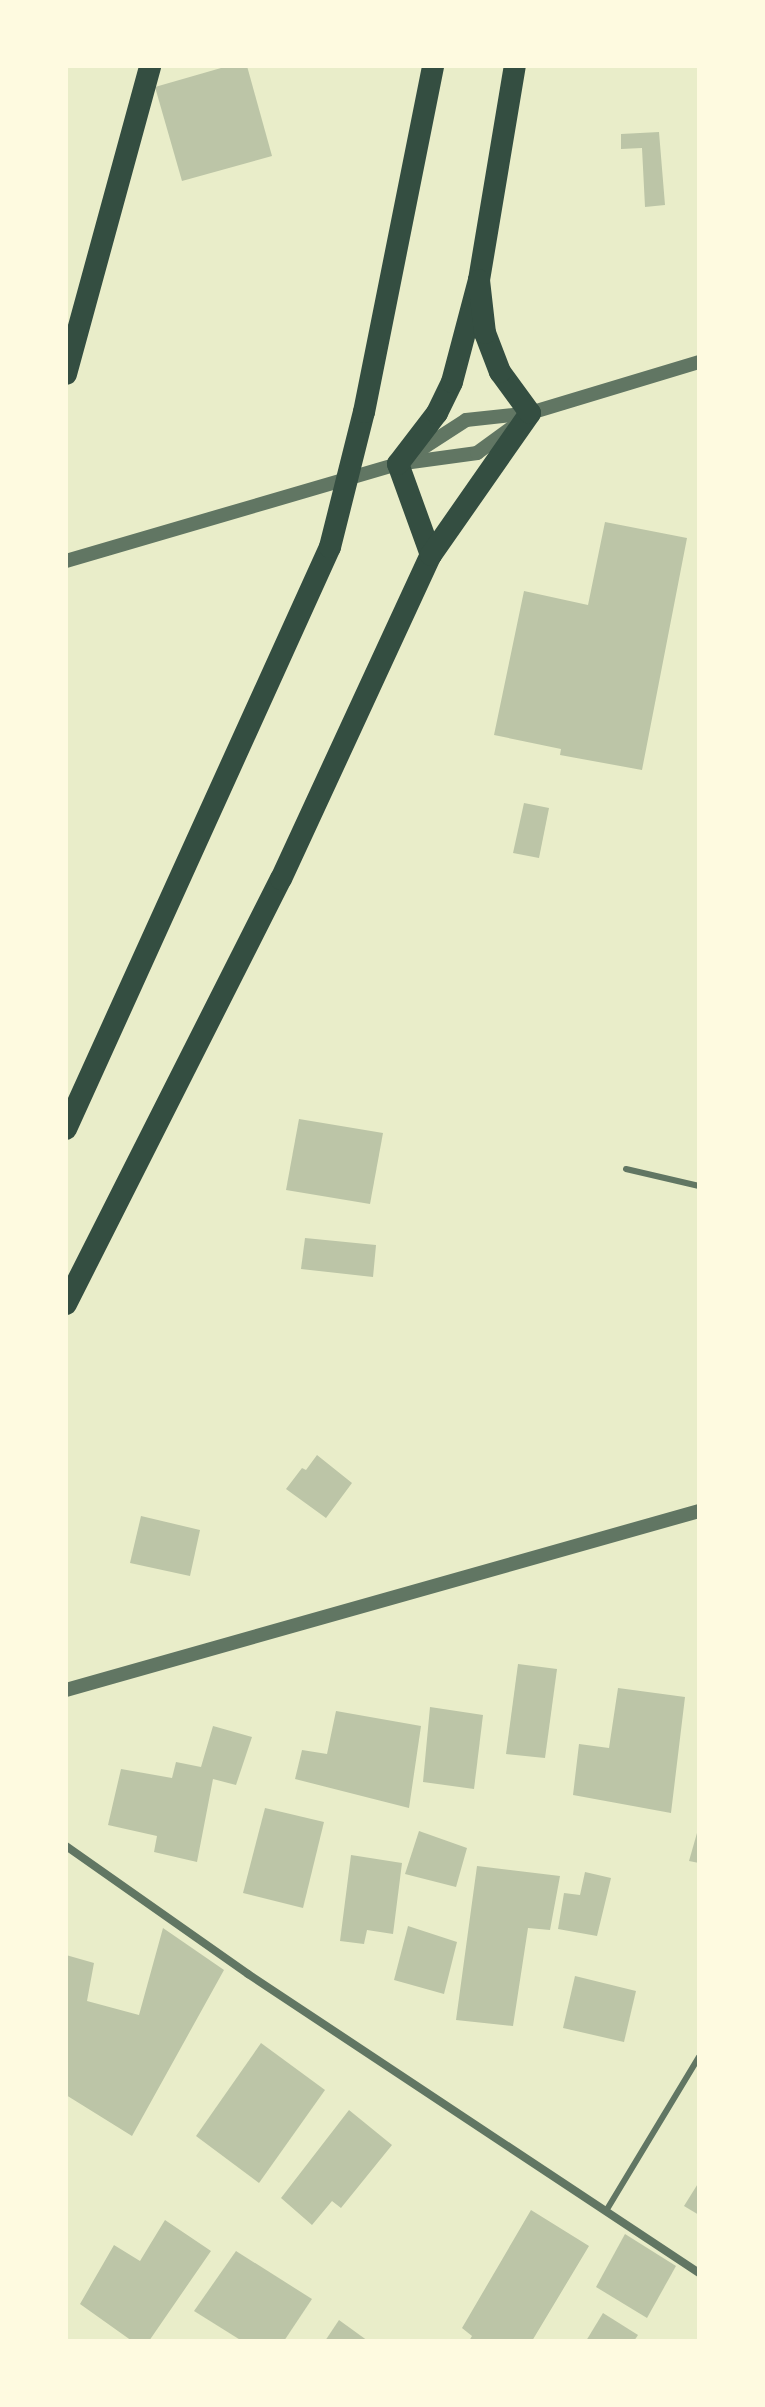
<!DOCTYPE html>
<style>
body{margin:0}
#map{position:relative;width:765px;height:2407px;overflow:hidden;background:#e9edc9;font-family:"Work Sans",sans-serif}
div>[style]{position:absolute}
.building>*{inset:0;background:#bcc5a7}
.service>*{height:6px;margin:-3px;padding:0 3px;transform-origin:3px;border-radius:3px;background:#617663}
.minor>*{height:8px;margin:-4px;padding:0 4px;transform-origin:4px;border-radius:4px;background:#617663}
.tertiary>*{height:14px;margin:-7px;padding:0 7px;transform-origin:7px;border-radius:7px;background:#617663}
.trunk>*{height:22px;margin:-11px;padding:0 11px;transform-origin:11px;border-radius:11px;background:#344e41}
span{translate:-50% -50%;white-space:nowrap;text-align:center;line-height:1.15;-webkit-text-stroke:7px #fefae0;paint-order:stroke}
.frame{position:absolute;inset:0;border:68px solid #fefae0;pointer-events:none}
</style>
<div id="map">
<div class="building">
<div style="clip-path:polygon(228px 66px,247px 66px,272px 156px,182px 181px,155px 87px)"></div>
<div style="clip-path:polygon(659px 132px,665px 205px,645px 207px,642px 148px,621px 149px,621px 134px)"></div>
<div style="clip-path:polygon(605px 522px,687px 538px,642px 770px,560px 755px,561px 749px,494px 735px,524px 591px,588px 605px)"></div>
<div style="clip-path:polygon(524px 803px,549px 808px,539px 858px,513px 853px)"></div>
<div style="clip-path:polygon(299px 1119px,383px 1133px,370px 1204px,286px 1190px)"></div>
<div style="clip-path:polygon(305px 1238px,376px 1245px,373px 1277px,301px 1269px)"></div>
<div style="clip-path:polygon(317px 1455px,352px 1483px,326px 1518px,286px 1489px,302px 1468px,306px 1470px)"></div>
<div style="clip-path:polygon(141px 1516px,200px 1530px,190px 1576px,130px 1563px)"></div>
<div style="clip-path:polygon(518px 1664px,557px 1669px,545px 1758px,506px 1754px)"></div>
<div style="clip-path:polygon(618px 1688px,685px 1697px,671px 1813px,573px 1795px,579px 1744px,609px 1748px)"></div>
<div style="clip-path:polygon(430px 1707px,483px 1715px,474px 1789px,423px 1782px)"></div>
<div style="clip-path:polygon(336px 1711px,421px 1726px,409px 1808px,295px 1779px,302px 1750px,327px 1754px)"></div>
<div style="clip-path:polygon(213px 1726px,252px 1737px,236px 1785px,213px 1779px,197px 1862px,154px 1852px,157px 1836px,108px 1825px,121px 1769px,172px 1778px,176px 1762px,201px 1767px)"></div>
<div style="clip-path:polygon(265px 1808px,324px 1822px,303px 1908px,243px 1893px)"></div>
<div style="clip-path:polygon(699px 1826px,699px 1863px,689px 1861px)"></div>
<div style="clip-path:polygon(419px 1831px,467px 1848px,456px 1887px,405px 1874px)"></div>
<div style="clip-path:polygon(351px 1855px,402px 1863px,393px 1934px,367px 1930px,364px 1944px,340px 1941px)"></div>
<div style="clip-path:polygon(477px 1866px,560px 1876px,550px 1930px,528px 1928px,513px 2026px,456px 2020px)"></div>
<div style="clip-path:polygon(585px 1872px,611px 1878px,597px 1936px,558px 1929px,564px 1893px,580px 1895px)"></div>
<div style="clip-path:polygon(408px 1926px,457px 1942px,444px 1994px,394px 1980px)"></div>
<div style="clip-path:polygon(163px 1928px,224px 1970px,132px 2136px,66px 2095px,66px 1955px,94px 1963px,87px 2001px,139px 2015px)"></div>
<div style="clip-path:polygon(575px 1976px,636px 1991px,624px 2042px,563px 2028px)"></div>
<div style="clip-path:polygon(261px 2043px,325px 2090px,259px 2183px,196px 2136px)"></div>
<div style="clip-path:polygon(349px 2110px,392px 2145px,341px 2208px,332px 2201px,312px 2225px,281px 2198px)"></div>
<div style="clip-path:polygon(699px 2182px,699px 2215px,684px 2206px)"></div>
<div style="clip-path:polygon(531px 2210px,589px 2246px,532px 2341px,469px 2341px,472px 2336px,462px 2328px)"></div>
<div style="clip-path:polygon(165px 2220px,211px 2251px,149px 2341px,132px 2341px,80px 2304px,114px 2245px,140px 2261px)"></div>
<div style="clip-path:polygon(625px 2234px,676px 2266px,647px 2318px,596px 2287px)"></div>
<div style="clip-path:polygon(236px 2251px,312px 2299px,284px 2341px,242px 2341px,194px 2311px)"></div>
<div style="clip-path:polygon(603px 2313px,638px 2335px,634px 2341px,586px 2341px)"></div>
<div style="clip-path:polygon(339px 2320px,368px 2341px,325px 2341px)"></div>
</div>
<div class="service">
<div style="left:626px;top:1169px;width:75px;rotate:13.1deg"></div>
<div style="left:606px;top:2211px;width:180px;rotate:-58.9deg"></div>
</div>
<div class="minor">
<div style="left:66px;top:1846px;width:223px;rotate:35.1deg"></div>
<div style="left:248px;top:1974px;width:541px;rotate:33.54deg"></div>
</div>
<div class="tertiary">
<div style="left:404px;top:463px;width:74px;rotate:-7.8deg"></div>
<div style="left:477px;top:453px;width:46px;rotate:-36.1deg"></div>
<div style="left:66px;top:561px;width:346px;rotate:-16.3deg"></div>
<div style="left:398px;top:464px;width:81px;rotate:-32.9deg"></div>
<div style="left:466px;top:420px;width:64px;rotate:-6.2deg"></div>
<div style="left:530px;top:413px;width:177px;rotate:-16.8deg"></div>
<div style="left:66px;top:1690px;width:658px;rotate:-15.79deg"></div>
</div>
<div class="trunk">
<div style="left:66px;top:374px;width:319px;rotate:-74.7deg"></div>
<div style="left:431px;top:555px;width:97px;rotate:-109.9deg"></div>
<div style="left:398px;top:464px;width:64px;rotate:-52.6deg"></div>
<div style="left:437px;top:413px;width:34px;rotate:-64deg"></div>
<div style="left:452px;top:382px;width:106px;rotate:-75.2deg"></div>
<div style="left:479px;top:280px;width:217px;rotate:-80.5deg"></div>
<div style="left:66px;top:1129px;width:639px;rotate:-65.6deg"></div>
<div style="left:330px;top:547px;width:139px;rotate:-75.9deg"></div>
<div style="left:364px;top:412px;width:353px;rotate:-78.7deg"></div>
<div style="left:66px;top:1304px;width:476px;rotate:-63.2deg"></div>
<div style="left:281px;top:879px;width:357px;rotate:-65.2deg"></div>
<div style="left:431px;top:555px;width:173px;rotate:-55.1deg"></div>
<div style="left:530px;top:413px;width:51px;rotate:-126.2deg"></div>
<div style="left:500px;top:372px;width:42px;rotate:-111deg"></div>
<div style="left:485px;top:333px;width:53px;rotate:-96.5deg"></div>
</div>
<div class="frame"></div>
</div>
